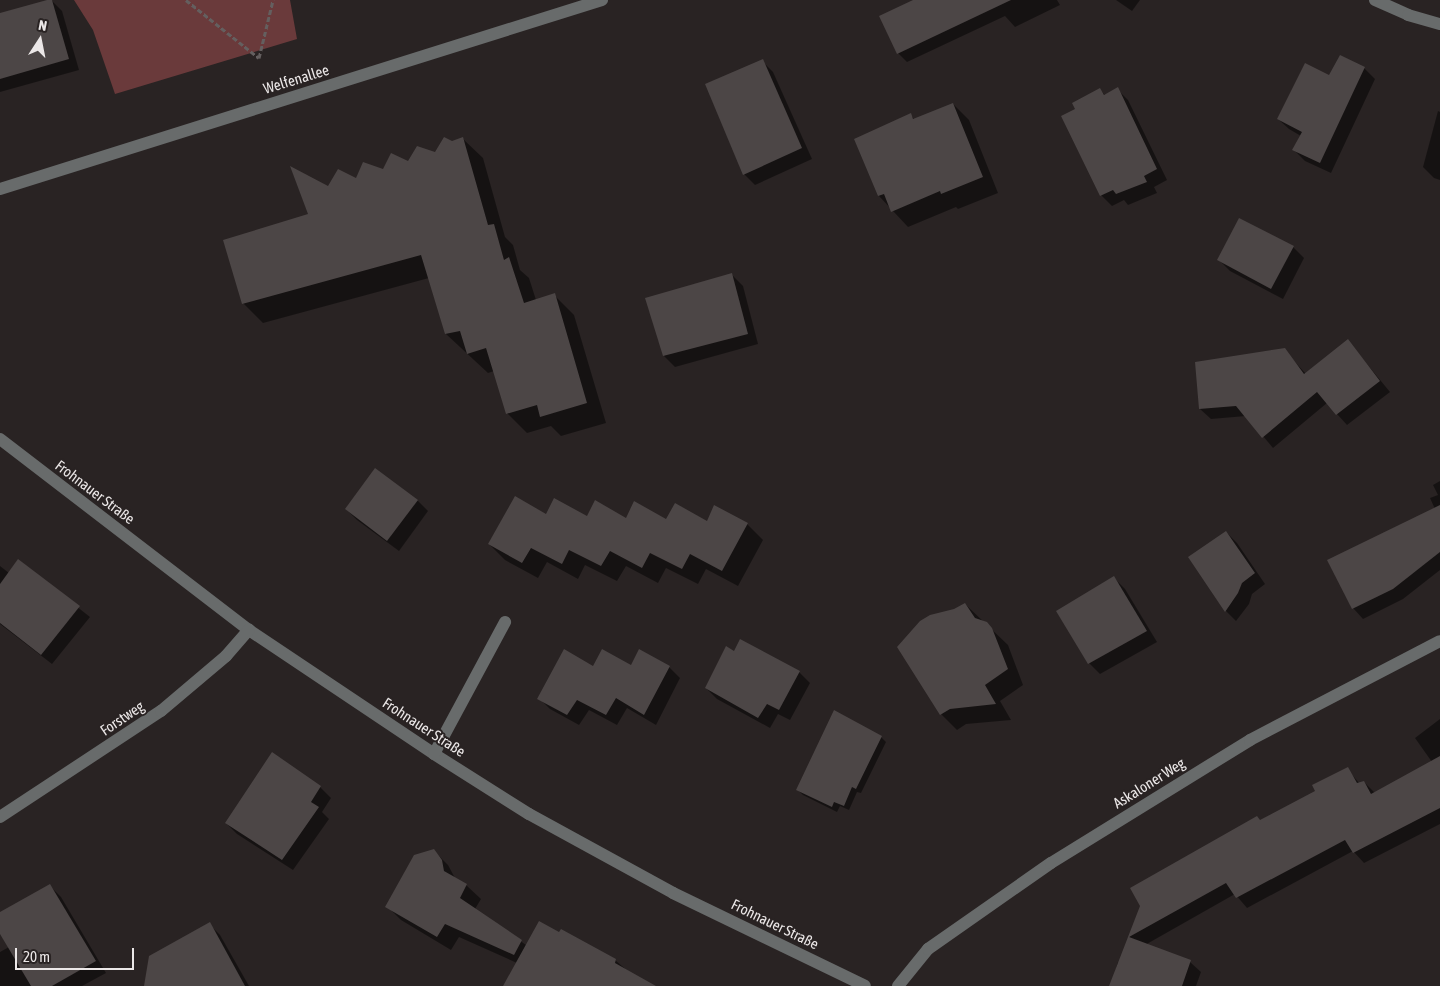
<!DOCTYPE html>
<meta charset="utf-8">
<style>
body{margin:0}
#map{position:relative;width:1440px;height:986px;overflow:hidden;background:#292323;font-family:"Asap Condensed",sans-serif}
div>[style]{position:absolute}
.green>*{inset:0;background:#6a3a3b}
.shadow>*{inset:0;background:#0007}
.building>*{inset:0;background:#4c4646}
.path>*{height:3px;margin-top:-1.5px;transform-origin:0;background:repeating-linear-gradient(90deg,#645f5f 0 5px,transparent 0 7.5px)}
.minor>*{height:12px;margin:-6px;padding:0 6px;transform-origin:6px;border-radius:6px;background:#686b6b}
span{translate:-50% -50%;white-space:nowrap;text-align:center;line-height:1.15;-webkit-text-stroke:4px #292323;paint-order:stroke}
.street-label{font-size:15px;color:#ebe7e7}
.north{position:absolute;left:15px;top:15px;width:50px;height:50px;-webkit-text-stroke:4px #292323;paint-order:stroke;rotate:11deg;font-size:14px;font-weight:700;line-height:20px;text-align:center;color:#ebe7e7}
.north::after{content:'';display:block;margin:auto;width:18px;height:22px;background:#ebe7e7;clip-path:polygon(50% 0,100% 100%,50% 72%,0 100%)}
.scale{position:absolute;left:15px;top:948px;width:119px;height:22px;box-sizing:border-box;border:2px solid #ebe7e7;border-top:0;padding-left:6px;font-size:15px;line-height:18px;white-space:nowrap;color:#ebe7e7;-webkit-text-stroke:4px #292323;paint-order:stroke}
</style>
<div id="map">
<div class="green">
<div style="clip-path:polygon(74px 0,290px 0,297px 39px,115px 94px,93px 30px)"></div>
</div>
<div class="shadow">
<div style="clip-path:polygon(51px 0,62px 11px,79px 70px,0 92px,0 14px)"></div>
<div style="clip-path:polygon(940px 0,1057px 0,1060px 5px,1015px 27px,1005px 16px,907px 62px,898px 53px)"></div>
<div style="clip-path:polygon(1116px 0,1140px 0,1132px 11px)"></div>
<div style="clip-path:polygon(762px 61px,773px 72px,812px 159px,755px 185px,744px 174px)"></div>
<div style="clip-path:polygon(1364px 68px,1375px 79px,1331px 173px,1305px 161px,1294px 150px,1301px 136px,1289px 129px,1278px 119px,1329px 76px)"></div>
<div style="clip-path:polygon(1117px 89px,1128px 100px,1167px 180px,1154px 187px,1157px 193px,1128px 205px,1124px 200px,1112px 206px,1101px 195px,1077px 109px,1100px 90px,1105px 95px)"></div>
<div style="clip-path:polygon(953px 104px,969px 120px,998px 193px,958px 209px,956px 207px,908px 227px,879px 196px,910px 115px,915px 120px)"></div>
<div style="clip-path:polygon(1438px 111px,1440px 112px,1440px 180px,1434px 178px,1423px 167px)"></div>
<div style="clip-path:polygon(463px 139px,483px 158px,505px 237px,513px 245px,520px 270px,529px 278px,536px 300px,554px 295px,574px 315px,606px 423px,561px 436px,551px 426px,527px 433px,507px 413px,494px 371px,488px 373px,446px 334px,429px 278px,263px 323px,243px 303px,328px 187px,436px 154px,452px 142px)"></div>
<div style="clip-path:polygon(1240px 220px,1293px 247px,1304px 258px,1283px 299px,1230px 271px,1219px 260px)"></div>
<div style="clip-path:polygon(732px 275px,743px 286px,758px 344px,675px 367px,664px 356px)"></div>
<div style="clip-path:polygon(1348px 341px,1390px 392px,1347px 425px,1327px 403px,1273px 448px,1246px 416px,1211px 419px,1200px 409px,1284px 350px,1306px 374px)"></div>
<div style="clip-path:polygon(1440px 481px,1440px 570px,1403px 599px,1363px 619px,1353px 608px,1435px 509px,1430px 498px,1438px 495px,1433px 485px)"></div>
<div style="clip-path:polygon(417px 500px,428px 511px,399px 551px,357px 520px,346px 509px)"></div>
<div style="clip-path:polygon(547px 515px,747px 524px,763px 540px,738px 586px,706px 569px,698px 584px,666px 568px,658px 583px,626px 566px,617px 581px,585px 565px,578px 579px,547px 562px,538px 578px,505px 560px,489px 544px)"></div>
<div style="clip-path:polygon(1226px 532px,1237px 543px,1265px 584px,1252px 594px,1249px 604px,1236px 621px,1226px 611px)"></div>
<div style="clip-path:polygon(19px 561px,90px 617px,52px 664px,0 624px,0 566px,9px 573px)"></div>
<div style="clip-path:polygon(1114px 578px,1125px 589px,1157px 642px,1100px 674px,1089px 663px)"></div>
<div style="clip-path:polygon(965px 604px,1008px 645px,1023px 685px,1000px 701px,1011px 720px,966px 724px,957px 730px,941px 714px,955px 610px)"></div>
<div style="clip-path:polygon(734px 653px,799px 672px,810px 683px,790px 720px,778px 714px,770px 728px,717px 699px,706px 688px)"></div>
<div style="clip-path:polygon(631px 667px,669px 667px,680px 678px,656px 725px,627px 708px,617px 725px,589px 710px,579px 725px,550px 709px,539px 698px,594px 668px)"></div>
<div style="clip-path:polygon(1440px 719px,1440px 824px,1364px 863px,1353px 851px,1247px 908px,1235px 894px,1145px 945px,1190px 962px,1201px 972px,1196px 986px,1111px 986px,1118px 962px,1120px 963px,1141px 906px,1261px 821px,1317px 791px,1347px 769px,1360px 784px,1364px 782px,1375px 793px,1432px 762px,1415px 738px)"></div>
<div style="clip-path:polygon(881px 737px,886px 742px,861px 793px,857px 792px,849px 810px,840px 806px,837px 812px,803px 795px,797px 789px)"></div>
<div style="clip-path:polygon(320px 787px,331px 798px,322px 812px,329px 819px,293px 870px,237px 834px,226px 823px)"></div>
<div style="clip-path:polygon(433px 850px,448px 865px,456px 880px,466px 885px,481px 899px,475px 909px,526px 945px,615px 960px,645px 986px,511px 986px,517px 963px,459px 937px,451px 950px,401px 920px,387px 906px)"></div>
<div style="clip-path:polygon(50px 886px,61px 897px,106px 973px,82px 986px,0 986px,0 952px,9px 947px,0 931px,0 914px)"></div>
<div style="clip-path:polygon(209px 924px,220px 935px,249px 986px,147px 986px)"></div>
</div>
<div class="building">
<div style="clip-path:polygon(47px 0,52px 0,69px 59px,0 79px,0 13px)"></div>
<div style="clip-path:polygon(913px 0,1011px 0,897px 54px,879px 16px)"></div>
<div style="clip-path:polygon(1340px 55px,1365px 67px,1320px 163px,1292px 150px,1302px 132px,1277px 119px,1305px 63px,1329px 75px)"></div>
<div style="clip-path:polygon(763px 59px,802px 148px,743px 175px,705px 84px)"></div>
<div style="clip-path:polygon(1118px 87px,1157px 169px,1144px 176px,1147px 182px,1116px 194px,1113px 190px,1100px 196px,1061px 116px,1075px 109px,1072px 103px,1100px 88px,1104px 95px)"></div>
<div style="clip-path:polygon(953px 103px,983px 177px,941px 194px,940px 191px,891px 212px,884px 194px,878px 196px,854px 139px,911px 113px,913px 119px)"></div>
<div style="clip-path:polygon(444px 137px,452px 141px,463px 137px,488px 225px,494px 224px,504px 260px,509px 257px,524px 303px,555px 293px,587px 403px,540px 417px,537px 405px,506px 414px,486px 348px,467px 354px,460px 331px,445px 334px,421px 255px,242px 304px,223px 240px,308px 214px,290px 166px,328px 186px,338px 169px,356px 178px,363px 162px,383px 169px,391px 153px,408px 161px,417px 146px,435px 152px)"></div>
<div style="clip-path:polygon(1239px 218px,1294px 246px,1271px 289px,1217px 260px)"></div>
<div style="clip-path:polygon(732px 273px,748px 334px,663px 356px,645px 298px)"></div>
<div style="clip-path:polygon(1348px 339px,1380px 381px,1336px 415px,1317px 392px,1262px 438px,1236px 406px,1199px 409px,1195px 362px,1285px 348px,1304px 374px)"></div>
<div style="clip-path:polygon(375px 468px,418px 500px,387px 541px,345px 509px)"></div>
<div style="clip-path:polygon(515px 496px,546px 514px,554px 498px,587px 516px,595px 500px,626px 518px,634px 501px,666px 519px,675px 503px,707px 521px,714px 505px,748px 523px,722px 571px,690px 554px,682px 569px,650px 553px,642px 568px,610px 551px,601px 566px,569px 550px,562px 564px,531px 548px,522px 563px,488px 544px)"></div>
<div style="clip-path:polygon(1440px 505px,1440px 552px,1393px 589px,1352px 609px,1327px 560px)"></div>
<div style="clip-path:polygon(1226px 531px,1255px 573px,1242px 583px,1238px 593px,1225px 612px,1188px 557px)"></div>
<div style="clip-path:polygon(18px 559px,80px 606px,41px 655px,0 623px,0 584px)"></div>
<div style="clip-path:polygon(1114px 576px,1147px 631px,1088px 664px,1056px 611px)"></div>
<div style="clip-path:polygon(965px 603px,975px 618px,987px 622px,992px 628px,1008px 669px,985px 685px,996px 704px,950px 709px,940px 715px,897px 647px,920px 621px,930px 615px,954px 609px)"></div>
<div style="clip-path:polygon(740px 639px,800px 671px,779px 710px,767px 704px,758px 718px,705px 688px,726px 646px,734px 651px)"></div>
<div style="clip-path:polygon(564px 649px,593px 666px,602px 649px,631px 665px,639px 649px,670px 666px,644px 715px,616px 698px,606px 715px,577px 700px,567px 715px,537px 699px)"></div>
<div style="clip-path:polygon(834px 710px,882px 736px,856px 789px,852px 787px,844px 806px,834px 802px,832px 807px,796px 790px)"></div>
<div style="clip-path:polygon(272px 752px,321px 786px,311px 802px,319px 807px,282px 860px,225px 823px)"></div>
<div style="clip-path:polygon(1440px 756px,1440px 808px,1353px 853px,1345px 840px,1236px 898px,1226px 883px,1129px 937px,1191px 960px,1182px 986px,1109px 986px,1140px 906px,1130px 888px,1257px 816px,1260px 820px,1315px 791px,1312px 785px,1348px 767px,1357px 783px,1364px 781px,1371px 794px)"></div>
<div style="clip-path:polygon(434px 849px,442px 860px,444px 871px,467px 884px,460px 898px,522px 940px,514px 955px,445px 924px,437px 937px,385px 907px,414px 855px)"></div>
<div style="clip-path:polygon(50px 884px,96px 961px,52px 986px,31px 986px,0 934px,0 912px)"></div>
<div style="clip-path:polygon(539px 921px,559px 932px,561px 929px,616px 959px,615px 963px,656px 986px,503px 986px)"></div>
<div style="clip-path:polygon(210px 922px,245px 986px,144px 986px,149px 956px)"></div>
</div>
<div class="path">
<div style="left:186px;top:0;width:93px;rotate:38.5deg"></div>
<div style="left:259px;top:58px;width:60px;rotate:-76.4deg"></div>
</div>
<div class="minor">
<div style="left:1375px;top:0;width:36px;rotate:24deg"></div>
<div style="left:1408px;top:15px;width:33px;rotate:16deg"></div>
<div style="left:0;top:189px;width:631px;rotate:-17.43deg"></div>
<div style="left:0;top:439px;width:314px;rotate:37.5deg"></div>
<div style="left:249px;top:630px;width:223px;rotate:33.8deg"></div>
<div style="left:434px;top:754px;width:112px;rotate:32.3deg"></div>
<div style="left:529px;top:814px;width:164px;rotate:28.7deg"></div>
<div style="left:673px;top:893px;width:213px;rotate:25.8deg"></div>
<div style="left:434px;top:754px;width:150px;rotate:-61.7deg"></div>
<div style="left:0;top:817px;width:193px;rotate:-33.4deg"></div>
<div style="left:161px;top:711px;width:85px;rotate:-40.2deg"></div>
<div style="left:226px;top:656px;width:35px;rotate:-49deg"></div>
<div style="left:898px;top:986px;width:48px;rotate:-51deg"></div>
<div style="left:928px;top:949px;width:150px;rotate:-35deg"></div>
<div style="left:1051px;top:863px;width:234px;rotate:-31.7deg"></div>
<div style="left:1250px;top:740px;width:214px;rotate:-27.5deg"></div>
</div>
<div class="street-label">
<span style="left:296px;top:79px;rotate:-17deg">Welfenallee</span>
<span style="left:95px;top:492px;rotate:37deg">Frohnauer Straße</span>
<span style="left:122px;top:718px;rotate:-34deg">Forstweg</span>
<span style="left:424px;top:727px;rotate:33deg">Frohnauer Straße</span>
<span style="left:1149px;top:783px;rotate:-32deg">Askaloner Weg</span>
<span style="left:775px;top:924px;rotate:26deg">Frohnauer Straße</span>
</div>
<div class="north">N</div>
<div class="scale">20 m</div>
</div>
